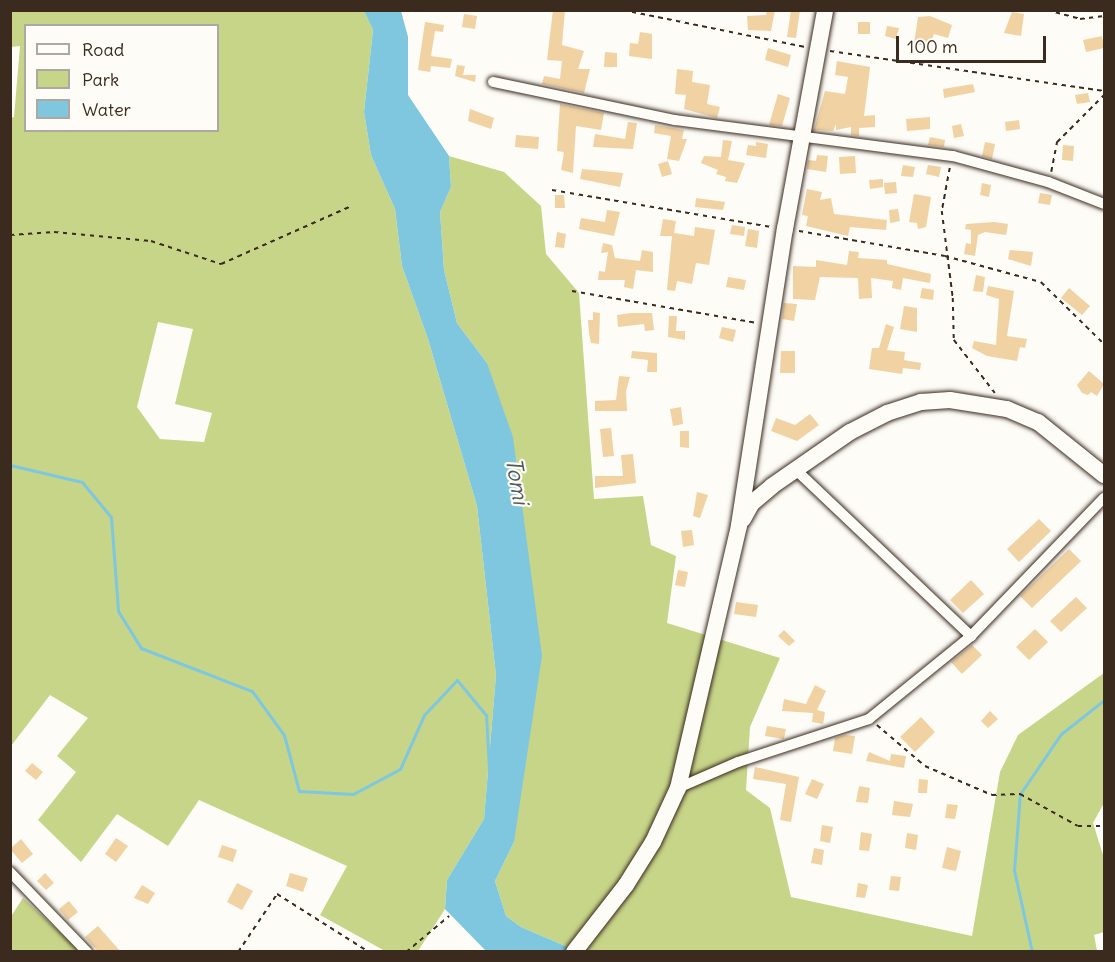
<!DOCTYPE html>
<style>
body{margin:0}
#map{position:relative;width:1115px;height:962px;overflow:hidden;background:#fdfcf7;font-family:Delius,sans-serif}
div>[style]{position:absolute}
.green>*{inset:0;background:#c7d589}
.water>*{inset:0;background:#7ec7de}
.stream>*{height:3px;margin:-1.5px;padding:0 1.5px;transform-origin:1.5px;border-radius:1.5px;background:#7ec7de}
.building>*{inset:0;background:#f0d2a3}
.path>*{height:1.5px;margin-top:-0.75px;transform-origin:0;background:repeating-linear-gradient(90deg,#3b2a1e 0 4.5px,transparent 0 9px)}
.roads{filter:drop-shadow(0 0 2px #3b2a1e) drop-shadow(0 0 2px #3b2a1e)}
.street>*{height:10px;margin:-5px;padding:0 5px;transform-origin:5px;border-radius:5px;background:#fdfcf7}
.primary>*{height:16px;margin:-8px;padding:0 8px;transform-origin:8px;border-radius:8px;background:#fdfcf7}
span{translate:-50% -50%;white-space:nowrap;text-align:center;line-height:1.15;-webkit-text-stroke:4.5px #fdfcf7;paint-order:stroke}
.water-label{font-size:22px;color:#4f5958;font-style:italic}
.frame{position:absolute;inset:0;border:12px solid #3b2a1e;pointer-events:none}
.legend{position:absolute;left:24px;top:24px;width:195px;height:108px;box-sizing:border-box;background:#fdfcf7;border:2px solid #afa8a0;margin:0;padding:8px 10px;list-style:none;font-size:18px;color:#3b2a1e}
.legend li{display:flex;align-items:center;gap:12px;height:30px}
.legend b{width:30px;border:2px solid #afa8a0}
.scale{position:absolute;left:896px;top:36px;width:150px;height:27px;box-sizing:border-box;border:3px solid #3b2a1e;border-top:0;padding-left:8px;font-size:18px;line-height:21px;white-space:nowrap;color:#3b2a1e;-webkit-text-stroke:4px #fdfcf7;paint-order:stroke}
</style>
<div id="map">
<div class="green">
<div style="clip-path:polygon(evenodd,10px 11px,364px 11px,373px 30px,364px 112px,371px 155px,395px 209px,402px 266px,428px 339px,477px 506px,496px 675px,484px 819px,447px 880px,445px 909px,418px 951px,385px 951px,320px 915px,347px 866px,199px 800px,168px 846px,117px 814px,81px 862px,38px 820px,76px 772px,57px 756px,88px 718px,50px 695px,11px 746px,10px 118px,14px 117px,20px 46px,11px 47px,10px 11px,26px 26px,218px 26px,218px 130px,26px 130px,26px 26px,10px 11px,158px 322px,193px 329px,175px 404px,212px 413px,204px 442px,160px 439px,137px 407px,158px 322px)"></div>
<div style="clip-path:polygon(449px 156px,504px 172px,541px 206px,546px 254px,579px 293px,594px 499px,643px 496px,651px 545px,676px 556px,667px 623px,780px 658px,750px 727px,746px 790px,770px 808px,791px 897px,972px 936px,1000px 772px,1018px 735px,1104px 673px,1104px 803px,1093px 823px,1104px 858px,1104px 932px,1094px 935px,1097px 951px,577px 951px,521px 927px,506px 916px,495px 881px,514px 842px,487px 363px,457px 323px,444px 270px,440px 212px,451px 187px)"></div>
<div style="clip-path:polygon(23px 898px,80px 951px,11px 951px,10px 918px)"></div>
</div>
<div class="water">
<div style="clip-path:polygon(364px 11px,401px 11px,408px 37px,408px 95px,449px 156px,451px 187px,440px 212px,444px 270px,457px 323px,487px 363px,513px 437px,542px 656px,514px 842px,495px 881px,506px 916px,521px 927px,577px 951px,486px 951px,445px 909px,447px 880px,484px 819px,496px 675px,477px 506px,428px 339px,402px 266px,395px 209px,371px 155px,364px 112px,373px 30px)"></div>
</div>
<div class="stream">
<div style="left:10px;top:465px;width:74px;rotate:13.3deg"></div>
<div style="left:82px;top:482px;width:45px;rotate:50.4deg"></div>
<div style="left:111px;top:517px;width:94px;rotate:85.7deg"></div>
<div style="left:118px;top:611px;width:44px;rotate:58.1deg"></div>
<div style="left:141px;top:648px;width:119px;rotate:21.2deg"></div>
<div style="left:252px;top:691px;width:54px;rotate:54deg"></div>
<div style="left:284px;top:735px;width:58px;rotate:75deg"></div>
<div style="left:299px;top:791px;width:54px;rotate:3.2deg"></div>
<div style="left:353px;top:794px;width:53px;rotate:-28deg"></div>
<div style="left:400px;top:769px;width:59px;rotate:-66deg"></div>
<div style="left:424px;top:715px;width:48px;rotate:-46.7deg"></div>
<div style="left:457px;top:680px;width:45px;rotate:50.4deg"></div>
<div style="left:486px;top:715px;width:53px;rotate:86.8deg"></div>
<div style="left:1032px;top:952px;width:84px;rotate:-102.4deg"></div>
<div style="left:1014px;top:870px;width:76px;rotate:-85.5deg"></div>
<div style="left:1020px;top:794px;width:73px;rotate:-55.7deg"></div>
<div style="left:1061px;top:734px;width:55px;rotate:-38.3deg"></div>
</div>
<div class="building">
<div style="clip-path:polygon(553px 10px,565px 10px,562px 45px,584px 51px,578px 69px,590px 69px,584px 93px,542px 84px,544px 76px,560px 79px,562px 61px,547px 60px)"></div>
<div style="clip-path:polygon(767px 10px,775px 10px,771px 31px,748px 30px,747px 16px,766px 15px)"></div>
<div style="clip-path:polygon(791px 10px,800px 10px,796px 38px,787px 37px)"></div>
<div style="clip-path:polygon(1012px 12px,1024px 14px,1021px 36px,1004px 33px)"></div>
<div style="clip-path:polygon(464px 14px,477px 16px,475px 29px,462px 27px)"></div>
<div style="clip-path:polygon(930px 16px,952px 25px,948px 38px,934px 34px,929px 48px,914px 43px,918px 17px)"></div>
<div style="clip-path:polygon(425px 22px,444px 25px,443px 32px,435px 31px,431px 56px,452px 59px,450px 68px,431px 66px,430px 72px,418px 70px)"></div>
<div style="clip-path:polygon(858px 22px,870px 22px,870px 34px,858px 34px)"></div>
<div style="clip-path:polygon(887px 26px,899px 28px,896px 39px,885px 36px)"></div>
<div style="clip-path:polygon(640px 32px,652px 34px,652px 59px,629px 56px,630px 43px,638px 44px)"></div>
<div style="clip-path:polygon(1102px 36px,1104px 48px,1086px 52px,1083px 40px)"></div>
<div style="clip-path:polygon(768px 48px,791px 55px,788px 67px,765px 60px)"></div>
<div style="clip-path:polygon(605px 52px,617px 53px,617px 67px,604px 67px)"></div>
<div style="clip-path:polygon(837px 61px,870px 67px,864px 116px,875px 115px,875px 127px,859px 128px,859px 136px,851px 135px,851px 127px,836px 130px,836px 124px,833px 131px,814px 130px,825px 91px,845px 94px,848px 77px,835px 75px)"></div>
<div style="clip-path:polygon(457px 65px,465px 66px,463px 75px,476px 75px,475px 82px,455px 76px)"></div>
<div style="clip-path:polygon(677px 69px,693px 71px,692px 82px,710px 85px,707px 104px,720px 107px,717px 118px,684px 109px,686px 95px,675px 94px)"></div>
<div style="clip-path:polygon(973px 84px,975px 92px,944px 98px,943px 89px)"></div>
<div style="clip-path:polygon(1088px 93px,1090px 102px,1077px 104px,1075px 95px)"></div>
<div style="clip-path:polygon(778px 94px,790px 98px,782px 126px,769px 125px)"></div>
<div style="clip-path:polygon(560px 104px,604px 113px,601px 130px,576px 126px,573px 173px,561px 170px,564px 152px,557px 151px)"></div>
<div style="clip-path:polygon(470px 109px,494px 118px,491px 129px,468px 121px)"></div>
<div style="clip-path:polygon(930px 117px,930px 129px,907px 131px,906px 119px)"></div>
<div style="clip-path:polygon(1019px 120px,1020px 129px,1006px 131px,1005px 122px)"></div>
<div style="clip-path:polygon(628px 122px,637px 123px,633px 149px,593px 147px,595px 134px,625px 139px)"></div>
<div style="clip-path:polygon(961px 124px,964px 136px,954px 138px,952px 126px)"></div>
<div style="clip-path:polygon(655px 125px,684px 130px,682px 139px,687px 139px,679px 161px,667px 159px,671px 136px,654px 133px)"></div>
<div style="clip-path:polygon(516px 135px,539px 137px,538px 149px,515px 147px)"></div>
<div style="clip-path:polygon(930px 137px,945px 140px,944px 147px,928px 145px)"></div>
<div style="clip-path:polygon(723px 140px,732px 141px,728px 160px,745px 163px,737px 183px,725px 181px,726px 177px,716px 174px,718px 170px,701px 163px,704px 156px,721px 157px)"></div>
<div style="clip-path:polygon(756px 142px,768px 144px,766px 158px,746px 155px,748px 145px,756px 146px)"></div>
<div style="clip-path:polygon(985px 142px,995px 144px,992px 159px,982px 156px)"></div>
<div style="clip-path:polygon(1063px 145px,1074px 146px,1073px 161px,1062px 160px)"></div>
<div style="clip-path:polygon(817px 155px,828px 156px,826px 172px,807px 169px,808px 160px,816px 161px)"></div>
<div style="clip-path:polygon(855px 156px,856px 173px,840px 174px,839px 157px)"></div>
<div style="clip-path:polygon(668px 161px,672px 174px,662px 177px,658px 164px)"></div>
<div style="clip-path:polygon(903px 165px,915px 167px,913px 177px,901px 176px)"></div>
<div style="clip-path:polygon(928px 165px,941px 167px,939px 177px,926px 174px)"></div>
<div style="clip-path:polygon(582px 169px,623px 173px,620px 187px,580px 179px)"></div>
<div style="clip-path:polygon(883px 179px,883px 187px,870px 189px,869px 180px)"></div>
<div style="clip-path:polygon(896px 182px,897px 193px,885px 194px,884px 183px)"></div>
<div style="clip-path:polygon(982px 183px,991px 185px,989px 197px,980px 195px)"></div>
<div style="clip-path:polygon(807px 189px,822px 192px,820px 200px,831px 198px,834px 214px,887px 220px,886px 230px,850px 227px,848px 236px,806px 226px,808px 216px,802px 215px)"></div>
<div style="clip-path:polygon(1040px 193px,1052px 195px,1050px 205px,1038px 203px)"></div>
<div style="clip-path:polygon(914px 194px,931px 197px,926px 227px,918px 229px,917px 223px,909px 222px)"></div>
<div style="clip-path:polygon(555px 195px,564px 195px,565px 208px,555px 208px)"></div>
<div style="clip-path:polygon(696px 198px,725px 202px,723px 210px,695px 207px)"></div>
<div style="clip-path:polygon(898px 209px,900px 221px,890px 223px,889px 210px)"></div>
<div style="clip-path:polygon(607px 210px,620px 212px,614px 236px,579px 229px,581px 218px,605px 222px)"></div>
<div style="clip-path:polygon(663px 219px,676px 221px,674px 233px,694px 236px,695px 227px,715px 230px,709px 265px,696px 263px,692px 284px,677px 281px,675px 291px,667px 290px,672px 236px,660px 236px)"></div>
<div style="clip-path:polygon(994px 222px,1008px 224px,1006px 235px,985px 232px,978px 235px,975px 256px,964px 254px,966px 243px,971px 244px,971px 230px,965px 229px,966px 224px)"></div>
<div style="clip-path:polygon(732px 225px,745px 227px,744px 236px,730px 234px)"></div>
<div style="clip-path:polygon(748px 229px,759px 231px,757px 248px,745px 246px)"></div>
<div style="clip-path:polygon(557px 232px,566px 234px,564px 248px,555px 247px)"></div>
<div style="clip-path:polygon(603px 243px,612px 245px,615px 258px,640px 261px,642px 250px,653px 252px,653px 272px,636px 270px,633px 289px,624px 287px,625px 280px,598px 280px,599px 271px,605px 272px,608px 252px,601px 253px)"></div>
<div style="clip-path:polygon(1010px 250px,1033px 252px,1031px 266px,1008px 259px)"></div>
<div style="clip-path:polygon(849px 251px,859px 252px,858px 258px,887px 260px,887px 264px,931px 274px,930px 283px,903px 278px,901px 290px,892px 288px,893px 281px,871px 278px,872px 298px,859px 299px,858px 278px,820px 277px,815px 300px,793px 299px,793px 266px,816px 267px,816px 260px,847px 265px)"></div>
<div style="clip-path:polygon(976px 275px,985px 277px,983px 292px,973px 291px)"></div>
<div style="clip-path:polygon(728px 277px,746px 280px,744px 290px,726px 287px)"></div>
<div style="clip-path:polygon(988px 286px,1014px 291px,1007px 336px,1027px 339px,1025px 348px,1020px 347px,1017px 361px,987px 356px,972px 348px,974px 341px,996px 345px,999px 299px,986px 295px)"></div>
<div style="clip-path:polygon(922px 288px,934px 290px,933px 300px,920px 298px)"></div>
<div style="clip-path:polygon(1069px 288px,1090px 306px,1082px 315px,1061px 298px)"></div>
<div style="clip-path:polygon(784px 303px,797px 304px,794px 321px,782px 319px)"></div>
<div style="clip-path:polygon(904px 306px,917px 308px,917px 332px,900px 329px)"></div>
<div style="clip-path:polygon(593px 312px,600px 313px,599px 344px,591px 343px,589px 333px,588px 320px,593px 320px)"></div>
<div style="clip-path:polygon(631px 313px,652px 313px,654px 330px,645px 331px,644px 324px,618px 327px,617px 315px)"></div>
<div style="clip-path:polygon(669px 316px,677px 316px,676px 331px,685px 331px,685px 340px,668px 337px)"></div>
<div style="clip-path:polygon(886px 324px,894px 327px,887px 350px,905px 352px,904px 360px,921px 363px,920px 370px,903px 368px,902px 374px,869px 369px,872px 348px,879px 348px)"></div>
<div style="clip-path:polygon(722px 327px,736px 330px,733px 342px,719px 338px)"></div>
<div style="clip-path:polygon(632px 351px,657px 353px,657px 372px,647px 372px,648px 360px,631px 358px)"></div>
<div style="clip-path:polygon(781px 351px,795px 351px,795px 373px,780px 373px)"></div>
<div style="clip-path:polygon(1089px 371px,1104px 384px,1097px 396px,1091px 392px,1088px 395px,1082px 393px,1077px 385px)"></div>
<div style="clip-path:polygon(619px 376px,630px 377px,626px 391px,627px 411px,595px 411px,595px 401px,616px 400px)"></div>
<div style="clip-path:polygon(681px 407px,683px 424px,673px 426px,670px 409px)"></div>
<div style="clip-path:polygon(810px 414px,819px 425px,797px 441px,771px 431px,776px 418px,795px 425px)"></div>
<div style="clip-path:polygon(611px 428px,614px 456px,603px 457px,600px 429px)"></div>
<div style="clip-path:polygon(680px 431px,689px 431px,689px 448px,680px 447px)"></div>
<div style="clip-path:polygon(633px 454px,636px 483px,595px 488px,595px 476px,623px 476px,621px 455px)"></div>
<div style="clip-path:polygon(697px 492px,708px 495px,700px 518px,693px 516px)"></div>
<div style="clip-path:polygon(1039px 519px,1051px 531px,1019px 562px,1007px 549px)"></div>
<div style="clip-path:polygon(692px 530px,694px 545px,683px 547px,681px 531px)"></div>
<div style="clip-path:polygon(1069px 549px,1081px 561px,1032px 608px,1020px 596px)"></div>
<div style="clip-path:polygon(678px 570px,688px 572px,685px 587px,675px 585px)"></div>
<div style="clip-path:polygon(971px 580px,984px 594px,963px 613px,950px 600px)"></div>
<div style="clip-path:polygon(1076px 597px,1087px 608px,1061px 632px,1050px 621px)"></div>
<div style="clip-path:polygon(736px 602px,758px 605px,756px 617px,734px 614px)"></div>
<div style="clip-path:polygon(1035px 629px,1048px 642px,1029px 660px,1016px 647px)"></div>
<div style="clip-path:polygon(784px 630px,795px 641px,789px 646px,778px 636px)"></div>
<div style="clip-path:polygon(972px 645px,982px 655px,962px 674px,951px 662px)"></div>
<div style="clip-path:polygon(815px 685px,826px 691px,817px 710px,825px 712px,823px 724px,812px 722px,813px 713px,782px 711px,784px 699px,806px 704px)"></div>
<div style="clip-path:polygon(990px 711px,998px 719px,988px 728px,981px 721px)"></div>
<div style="clip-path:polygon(921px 717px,935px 732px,915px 752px,900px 737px)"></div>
<div style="clip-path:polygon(767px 726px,786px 729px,784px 739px,765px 736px)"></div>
<div style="clip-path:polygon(845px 735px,855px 736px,852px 754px,833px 751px,835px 738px)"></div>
<div style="clip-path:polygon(869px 752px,890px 761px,891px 754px,906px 756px,904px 768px,866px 761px)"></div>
<div style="clip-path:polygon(32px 763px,43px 772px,36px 780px,25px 771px)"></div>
<div style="clip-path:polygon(755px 767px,799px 777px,791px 822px,780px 820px,786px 784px,753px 779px)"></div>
<div style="clip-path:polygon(812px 779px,824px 784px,817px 799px,805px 794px)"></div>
<div style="clip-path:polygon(919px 779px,928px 780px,927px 793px,918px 793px)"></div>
<div style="clip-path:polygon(859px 786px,870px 788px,868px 803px,856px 802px)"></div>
<div style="clip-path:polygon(894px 801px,913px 804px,910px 817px,892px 815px)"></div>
<div style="clip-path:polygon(947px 804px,958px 805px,955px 819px,945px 818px)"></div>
<div style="clip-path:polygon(822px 825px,833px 827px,830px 843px,820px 841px)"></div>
<div style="clip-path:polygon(861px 832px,872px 834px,869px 851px,859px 850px)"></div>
<div style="clip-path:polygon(907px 833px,918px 835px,916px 850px,905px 848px)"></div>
<div style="clip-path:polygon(116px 838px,128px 846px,116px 862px,105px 854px)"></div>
<div style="clip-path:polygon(21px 839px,33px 854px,22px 863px,10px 849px)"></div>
<div style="clip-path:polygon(222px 845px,237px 850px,233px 862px,218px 857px)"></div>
<div style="clip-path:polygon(947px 847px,961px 851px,956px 871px,942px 868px)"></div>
<div style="clip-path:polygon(814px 848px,824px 850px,822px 865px,811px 863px)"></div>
<div style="clip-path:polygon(45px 873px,54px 883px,46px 890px,37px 881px)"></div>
<div style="clip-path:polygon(290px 873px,308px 878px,303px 892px,286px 886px)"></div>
<div style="clip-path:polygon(891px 876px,901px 877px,899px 891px,889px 890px)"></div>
<div style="clip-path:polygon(237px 883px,253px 891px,242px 910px,227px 902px)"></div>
<div style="clip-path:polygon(858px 883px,868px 885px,865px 898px,856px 897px)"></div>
<div style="clip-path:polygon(142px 885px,155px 893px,148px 904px,134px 898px)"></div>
<div style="clip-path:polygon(69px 901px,78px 912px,68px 920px,59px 909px)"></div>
<div style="clip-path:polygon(98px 926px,120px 951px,98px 951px,85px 937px)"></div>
</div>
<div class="path">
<div style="left:623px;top:10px;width:186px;rotate:11.5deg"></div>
<div style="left:1047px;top:10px;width:34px;rotate:15deg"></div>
<div style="left:1080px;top:19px;width:24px;rotate:-7deg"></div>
<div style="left:830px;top:51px;width:277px;rotate:8.3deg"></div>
<div style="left:950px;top:168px;width:44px;rotate:100.5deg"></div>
<div style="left:942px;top:211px;width:88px;rotate:82.8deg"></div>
<div style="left:953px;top:298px;width:42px;rotate:88.6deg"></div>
<div style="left:954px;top:340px;width:67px;rotate:52.3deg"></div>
<div style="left:1051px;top:172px;width:31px;rotate:-79deg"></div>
<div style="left:1057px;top:142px;width:66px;rotate:-45deg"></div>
<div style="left:552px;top:190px;width:221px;rotate:9.6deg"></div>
<div style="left:799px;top:231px;width:148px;rotate:9.7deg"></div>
<div style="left:945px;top:256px;width:99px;rotate:15.2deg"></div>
<div style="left:1041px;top:282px;width:88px;rotate:44.5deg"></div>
<div style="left:10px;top:235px;width:44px;rotate:-3.9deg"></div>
<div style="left:54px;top:232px;width:97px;rotate:5.3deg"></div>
<div style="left:151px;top:241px;width:74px;rotate:18.2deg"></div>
<div style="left:221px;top:264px;width:142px;rotate:-24deg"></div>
<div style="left:572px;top:291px;width:188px;rotate:9.8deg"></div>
<div style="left:877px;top:725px;width:63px;rotate:40.5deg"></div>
<div style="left:925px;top:766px;width:73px;rotate:23.4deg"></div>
<div style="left:992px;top:795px;width:28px;rotate:-2deg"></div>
<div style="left:1020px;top:794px;width:66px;rotate:28.9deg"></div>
<div style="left:1078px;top:826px;width:26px"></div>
<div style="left:238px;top:952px;width:70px;rotate:-56.1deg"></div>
<div style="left:277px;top:894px;width:109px;rotate:32.2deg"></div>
<div style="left:406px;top:952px;width:56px;rotate:-39.9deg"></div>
</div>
<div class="roads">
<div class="street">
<div style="left:493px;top:82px;width:186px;rotate:11.8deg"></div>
<div style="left:675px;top:120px;width:280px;rotate:7.4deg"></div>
<div style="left:953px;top:156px;width:98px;rotate:15.3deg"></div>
<div style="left:1048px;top:182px;width:60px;rotate:21.4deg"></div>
<div style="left:795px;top:469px;width:243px;rotate:43.5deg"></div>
<div style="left:678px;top:788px;width:65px;rotate:-23.4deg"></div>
<div style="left:738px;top:762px;width:138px;rotate:-18.2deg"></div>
<div style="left:869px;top:719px;width:132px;rotate:-39.1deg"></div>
<div style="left:971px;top:636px;width:192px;rotate:-46.1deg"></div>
<div style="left:10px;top:872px;width:111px;rotate:46.1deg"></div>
</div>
<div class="primary">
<div style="left:743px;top:519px;width:18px;rotate:-61deg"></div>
<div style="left:752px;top:503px;width:26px;rotate:-40deg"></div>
<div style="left:772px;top:486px;width:95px;rotate:-34.7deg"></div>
<div style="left:850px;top:432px;width:42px;rotate:-27.2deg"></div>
<div style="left:887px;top:413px;width:36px;rotate:-18deg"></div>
<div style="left:921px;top:402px;width:29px;rotate:-4deg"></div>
<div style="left:950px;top:400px;width:58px;rotate:9deg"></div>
<div style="left:1007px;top:409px;width:34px;rotate:23deg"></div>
<div style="left:1038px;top:422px;width:85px;rotate:38.8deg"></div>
<div style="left:574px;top:952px;width:85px;rotate:-52.2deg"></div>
<div style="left:626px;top:885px;width:51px;rotate:-57.9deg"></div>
<div style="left:653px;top:842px;width:60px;rotate:-65.2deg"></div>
<div style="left:678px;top:788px;width:270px;rotate:-76.9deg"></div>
<div style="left:739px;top:525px;width:300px;rotate:-81.2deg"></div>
<div style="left:785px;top:229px;width:223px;rotate:-79.6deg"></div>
</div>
</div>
<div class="water-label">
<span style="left:517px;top:481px;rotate:80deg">Tomi</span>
</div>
<div class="frame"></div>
<ul class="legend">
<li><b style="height:8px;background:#fdfcf7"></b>Road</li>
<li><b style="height:16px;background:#c7d589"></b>Park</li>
<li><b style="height:16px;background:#7ec7de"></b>Water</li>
</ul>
<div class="scale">100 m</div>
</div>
